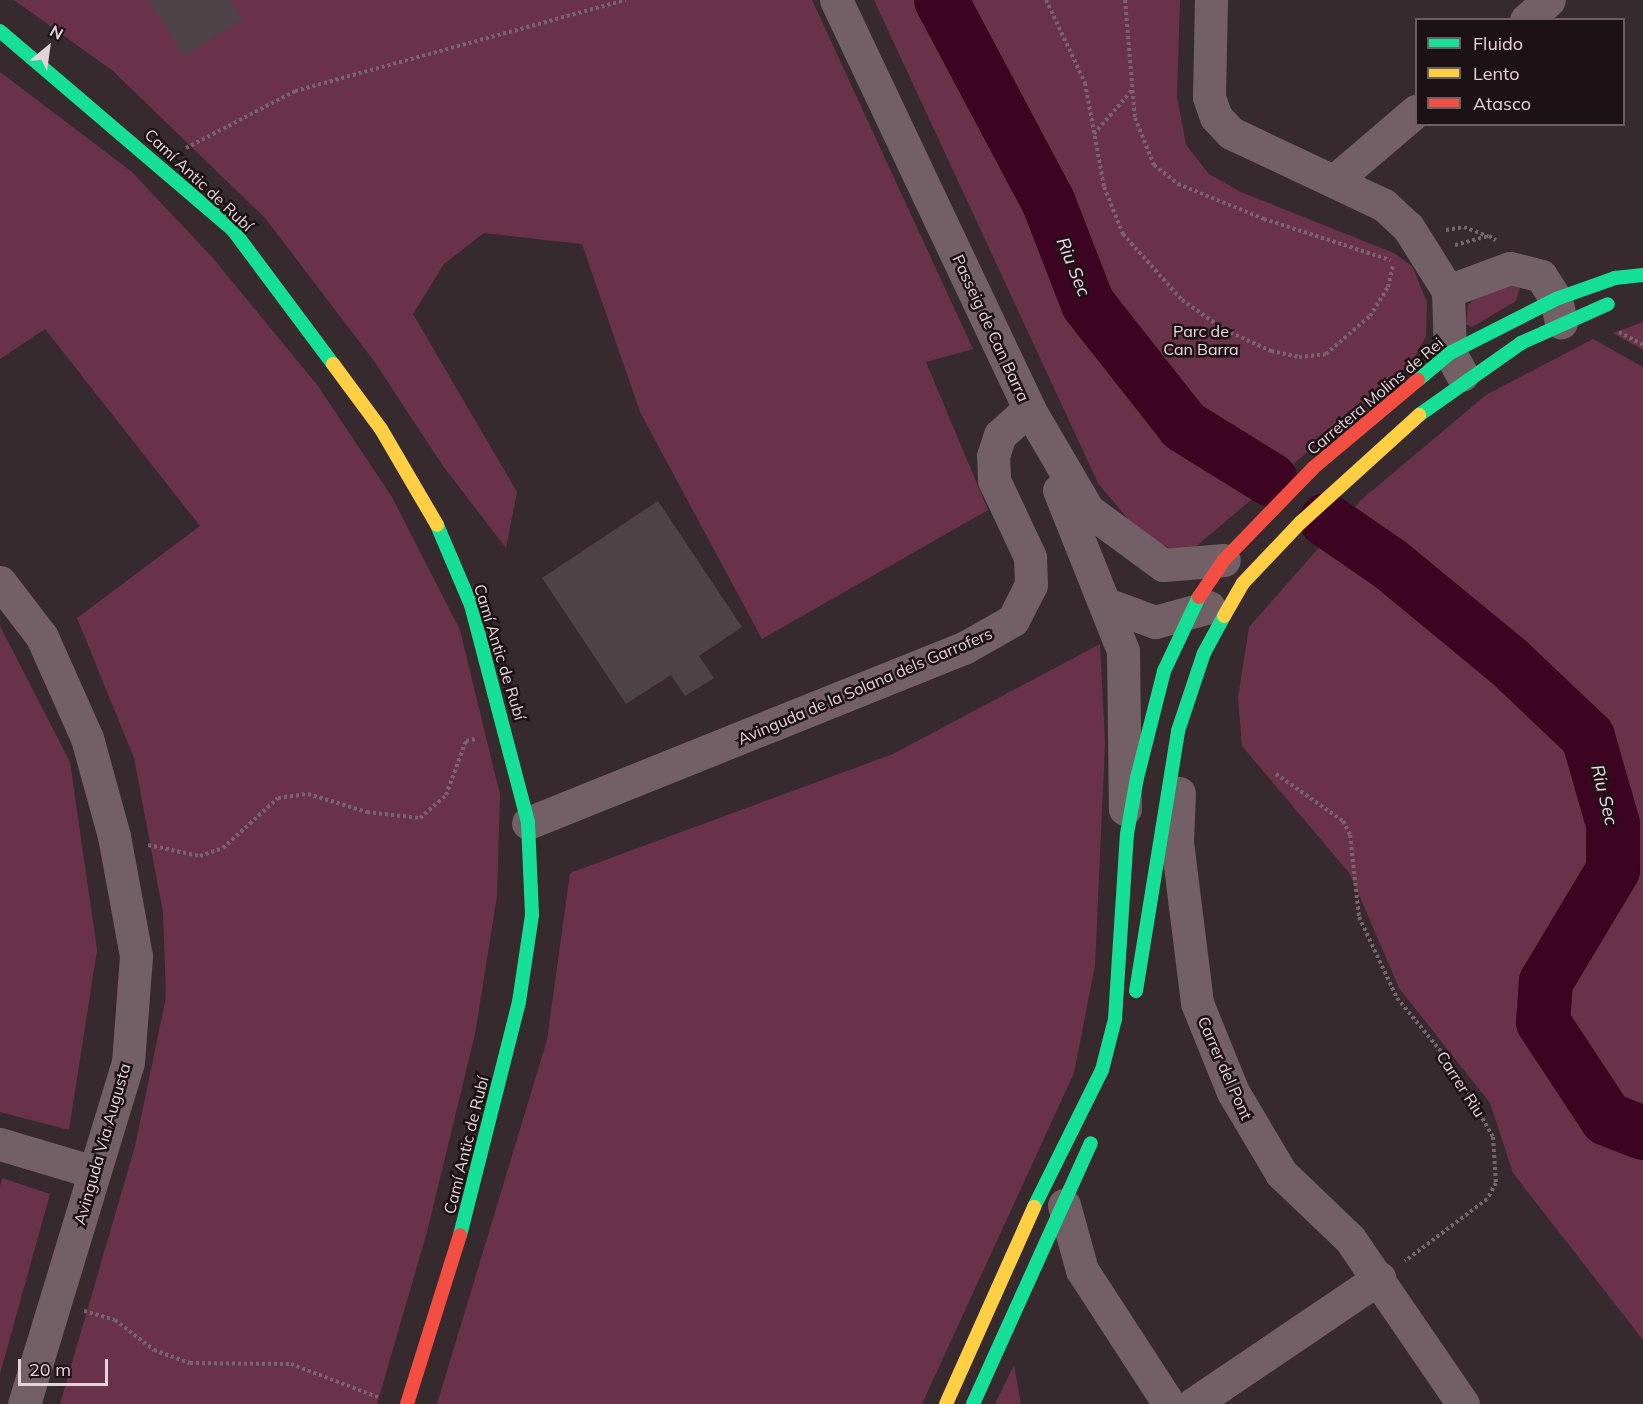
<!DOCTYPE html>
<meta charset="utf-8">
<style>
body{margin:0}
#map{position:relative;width:1643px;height:1404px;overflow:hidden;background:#372a2e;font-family:Mulish,sans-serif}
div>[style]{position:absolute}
.green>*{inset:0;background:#693249}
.river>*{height:54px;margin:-27px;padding:0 27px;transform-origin:27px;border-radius:27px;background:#3c0420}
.building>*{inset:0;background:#4d4246}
.path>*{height:4px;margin-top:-2px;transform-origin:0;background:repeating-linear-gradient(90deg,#76666c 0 3px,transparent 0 6px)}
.street>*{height:33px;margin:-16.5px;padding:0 16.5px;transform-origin:16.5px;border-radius:16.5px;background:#736067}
.fast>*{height:14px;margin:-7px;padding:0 7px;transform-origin:7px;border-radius:7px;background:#16e098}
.slow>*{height:14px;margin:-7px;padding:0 7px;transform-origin:7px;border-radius:7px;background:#ffcf43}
.jam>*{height:14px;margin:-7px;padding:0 7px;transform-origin:7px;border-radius:7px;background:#f24e42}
span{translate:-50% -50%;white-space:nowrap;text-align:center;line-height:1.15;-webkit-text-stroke:5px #1c1115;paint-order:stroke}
.street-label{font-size:16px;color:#e4d3d9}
.park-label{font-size:16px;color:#f0d6df}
.water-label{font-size:18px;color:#f4dae2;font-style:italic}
.legend{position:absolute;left:1415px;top:18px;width:210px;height:108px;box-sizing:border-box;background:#1c1115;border:2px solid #6c5f63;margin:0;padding:8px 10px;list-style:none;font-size:18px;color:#e4d3d9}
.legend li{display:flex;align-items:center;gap:12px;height:30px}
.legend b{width:30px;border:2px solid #6c5f63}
.north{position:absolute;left:18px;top:18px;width:60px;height:60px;-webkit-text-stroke:4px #1c1115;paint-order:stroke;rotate:29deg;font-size:16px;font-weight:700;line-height:24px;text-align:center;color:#e4d3d9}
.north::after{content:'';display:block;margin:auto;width:21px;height:27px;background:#e4d3d9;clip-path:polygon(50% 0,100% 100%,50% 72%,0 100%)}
.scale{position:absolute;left:18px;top:1359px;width:90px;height:27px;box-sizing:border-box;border:3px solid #e4d3d9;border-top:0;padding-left:8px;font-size:18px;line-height:21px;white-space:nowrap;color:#e4d3d9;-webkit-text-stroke:4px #1c1115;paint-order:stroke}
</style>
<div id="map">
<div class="green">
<div style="clip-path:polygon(14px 0,812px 0,973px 349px,926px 362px,988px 510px,762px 639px,640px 412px,582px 244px,484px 233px,444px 264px,413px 314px,517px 492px,506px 548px,443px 466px,374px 361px,265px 218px,113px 71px)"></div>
<div style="clip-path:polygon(874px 0,1180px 0,1177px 96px,1186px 145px,1209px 174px,1241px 192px,1394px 253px,1412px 266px,1427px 302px,1426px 336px,1411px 364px,1193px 549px,1170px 548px,1141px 535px,1098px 483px)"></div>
<div style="clip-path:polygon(0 72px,132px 172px,212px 257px,318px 386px,392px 497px,460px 630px,500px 795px,497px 896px,475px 1034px,427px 1232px,377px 1404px,60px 1404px,135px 1146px,166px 997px,163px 912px,134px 758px,77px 618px,200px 526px,45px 329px,0 359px)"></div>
<div style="clip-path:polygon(1510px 280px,1520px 287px,1516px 301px,1472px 327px,1466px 324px,1468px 305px,1487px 288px)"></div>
<div style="clip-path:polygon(1643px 322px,1643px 350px,1613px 333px)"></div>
<div style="clip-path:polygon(1593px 339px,1643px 367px,1643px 1340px,1513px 1173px,1490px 1103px,1399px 988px,1350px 874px,1242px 746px,1238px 698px,1249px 627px,1361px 500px,1486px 395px)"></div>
<div style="clip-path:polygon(0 626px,70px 762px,97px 950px,69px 1130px,0 1112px)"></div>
<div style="clip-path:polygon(1100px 644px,1105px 743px,1095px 966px,1074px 1073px,922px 1404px,437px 1404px,547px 1040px,570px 873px,893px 754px)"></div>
<div style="clip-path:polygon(2px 1178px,50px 1194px,0 1374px,0 1186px)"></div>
<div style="clip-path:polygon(1014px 1365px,1021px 1404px,995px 1404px)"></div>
</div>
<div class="river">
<div style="left:941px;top:0;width:228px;rotate:62deg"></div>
<div style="left:1048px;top:201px;width:110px;rotate:68.8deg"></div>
<div style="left:1088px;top:304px;width:155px;rotate:51.8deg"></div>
<div style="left:1184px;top:426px;width:102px;rotate:31.8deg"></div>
<div style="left:1326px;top:520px;width:78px;rotate:34.5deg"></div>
<div style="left:1390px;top:564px;width:154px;rotate:39.5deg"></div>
<div style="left:1509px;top:662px;width:109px;rotate:43.5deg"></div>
<div style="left:1588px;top:737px;width:91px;rotate:74deg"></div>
<div style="left:1613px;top:824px;width:46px;rotate:90deg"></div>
<div style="left:1613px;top:870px;width:131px;rotate:120.9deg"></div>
<div style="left:1546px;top:982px;width:40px;rotate:94.3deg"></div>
<div style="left:1543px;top:1022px;width:116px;rotate:56.6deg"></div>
<div style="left:1607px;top:1119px;width:39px;rotate:21deg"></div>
</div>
<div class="building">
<div style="clip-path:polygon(148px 0,229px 0,242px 19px,185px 56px)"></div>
<div style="clip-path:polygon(658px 501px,742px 627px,699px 656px,714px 678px,685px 696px,671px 675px,626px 704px,542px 578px)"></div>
</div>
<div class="path">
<div style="left:1046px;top:0;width:92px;rotate:64.8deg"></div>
<div style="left:1085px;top:83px;width:106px;rotate:79.6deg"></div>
<div style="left:1104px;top:187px;width:51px;rotate:68deg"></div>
<div style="left:1123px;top:234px;width:89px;rotate:48.2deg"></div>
<div style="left:1182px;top:300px;width:52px;rotate:34.9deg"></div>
<div style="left:1225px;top:330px;width:51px;rotate:24.5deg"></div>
<div style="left:1271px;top:351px;width:29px;rotate:12deg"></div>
<div style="left:1299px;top:357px;width:27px;rotate:-6deg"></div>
<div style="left:1326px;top:354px;width:58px;rotate:-40.8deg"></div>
<div style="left:1370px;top:316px;width:34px;rotate:-58deg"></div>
<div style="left:1388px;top:287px;width:23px;rotate:-77deg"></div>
<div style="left:1125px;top:0;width:118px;rotate:85.2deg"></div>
<div style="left:1135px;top:118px;width:51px;rotate:68deg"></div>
<div style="left:1154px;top:165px;width:31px;rotate:38deg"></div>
<div style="left:1178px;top:184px;width:93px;rotate:22.1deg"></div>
<div style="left:1264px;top:219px;width:133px;rotate:18deg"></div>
<div style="left:1094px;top:134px;width:58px;rotate:-49.2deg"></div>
<div style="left:186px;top:148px;width:123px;rotate:-27.6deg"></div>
<div style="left:295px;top:91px;width:343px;rotate:-15.4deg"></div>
<div style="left:1446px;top:230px;width:18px;rotate:-9deg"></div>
<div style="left:1464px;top:227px;width:26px;rotate:21deg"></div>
<div style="left:1455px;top:245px;width:35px;rotate:-15deg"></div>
<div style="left:1489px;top:236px;width:8px;rotate:30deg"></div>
<div style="left:1619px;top:332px;width:27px;rotate:28deg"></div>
<div style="left:1276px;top:774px;width:82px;rotate:35deg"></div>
<div style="left:1343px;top:821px;width:16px;rotate:63deg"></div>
<div style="left:1350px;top:835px;width:82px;rotate:83.7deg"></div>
<div style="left:1359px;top:917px;width:89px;rotate:64.9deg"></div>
<div style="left:1397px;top:998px;width:88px;rotate:50.5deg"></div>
<div style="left:1453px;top:1066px;width:81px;rotate:60.6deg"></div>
<div style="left:1493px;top:1137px;width:46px;rotate:86.3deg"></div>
<div style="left:1496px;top:1183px;width:18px;rotate:119deg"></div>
<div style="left:1487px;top:1199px;width:103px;rotate:142.9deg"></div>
<div style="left:148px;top:845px;width:53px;rotate:11.9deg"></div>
<div style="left:200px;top:856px;width:24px;rotate:-19deg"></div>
<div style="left:223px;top:848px;width:74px;rotate:-42.3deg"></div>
<div style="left:278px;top:798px;width:30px;rotate:-8deg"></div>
<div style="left:308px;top:794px;width:62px;rotate:17deg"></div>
<div style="left:367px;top:812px;width:53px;rotate:6.5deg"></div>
<div style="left:420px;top:818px;width:35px;rotate:-41deg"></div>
<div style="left:446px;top:795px;width:58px;rotate:-69.7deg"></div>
<div style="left:466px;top:741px;width:9px;rotate:-13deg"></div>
<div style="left:84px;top:1311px;width:32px;rotate:16deg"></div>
<div style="left:115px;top:1320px;width:49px;rotate:37.6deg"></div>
<div style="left:154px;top:1350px;width:38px;rotate:20deg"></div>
<div style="left:190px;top:1363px;width:101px;rotate:0.6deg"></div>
<div style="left:291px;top:1364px;width:93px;rotate:20.8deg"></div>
</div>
<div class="street">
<div style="left:836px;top:0;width:452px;rotate:64.7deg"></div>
<div style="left:1029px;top:409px;width:117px;rotate:59.7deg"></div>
<div style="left:1088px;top:510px;width:93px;rotate:36.3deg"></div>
<div style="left:1163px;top:565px;width:61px;rotate:-4.7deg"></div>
<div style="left:1211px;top:0;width:97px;rotate:91.2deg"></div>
<div style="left:1209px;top:97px;width:21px;rotate:71deg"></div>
<div style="left:1216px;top:117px;width:22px;rotate:47deg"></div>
<div style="left:1231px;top:133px;width:169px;rotate:25.2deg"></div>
<div style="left:1384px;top:205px;width:33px;rotate:43deg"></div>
<div style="left:1408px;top:227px;width:75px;rotate:58deg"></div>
<div style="left:1448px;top:291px;width:62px;rotate:88.2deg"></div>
<div style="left:1450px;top:353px;width:25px;rotate:61deg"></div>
<div style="left:1526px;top:20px;width:30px;rotate:-41deg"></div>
<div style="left:1334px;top:181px;width:108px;rotate:-40.5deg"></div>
<div style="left:1448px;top:291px;width:66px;rotate:-20.4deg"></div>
<div style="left:1510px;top:268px;width:32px;rotate:14deg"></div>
<div style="left:1541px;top:276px;width:27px;rotate:57deg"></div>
<div style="left:1556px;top:299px;width:24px;rotate:78deg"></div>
<div style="left:1059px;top:490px;width:173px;rotate:68.3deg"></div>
<div style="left:1123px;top:651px;width:158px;rotate:89.3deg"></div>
<div style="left:0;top:582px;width:69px;rotate:52.6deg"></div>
<div style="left:42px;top:637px;width:111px;rotate:66deg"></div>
<div style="left:87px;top:738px;width:102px;rotate:74.6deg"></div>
<div style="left:114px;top:836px;width:122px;rotate:79.6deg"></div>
<div style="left:136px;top:956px;width:106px;rotate:94.3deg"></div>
<div style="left:128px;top:1062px;width:357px;rotate:106.9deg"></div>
<div style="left:1109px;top:605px;width:49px;rotate:20.3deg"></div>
<div style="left:1155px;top:622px;width:56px;rotate:-15.5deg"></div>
<div style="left:1179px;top:793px;width:49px;rotate:92.3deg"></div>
<div style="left:1177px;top:842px;width:162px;rotate:82.9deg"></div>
<div style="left:1197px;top:1003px;width:96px;rotate:68deg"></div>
<div style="left:1233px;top:1092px;width:94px;rotate:59.3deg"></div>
<div style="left:1281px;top:1173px;width:95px;rotate:43.7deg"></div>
<div style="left:1350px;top:1239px;width:200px;rotate:55.6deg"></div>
<div style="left:528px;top:823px;width:470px;rotate:-21.9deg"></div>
<div style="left:964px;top:648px;width:56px;rotate:-29.7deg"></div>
<div style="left:1013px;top:620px;width:39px;rotate:-63deg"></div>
<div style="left:1031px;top:585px;width:28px;rotate:-92deg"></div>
<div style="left:1030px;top:557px;width:85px;rotate:-115.1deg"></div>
<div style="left:994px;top:480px;width:24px;rotate:-92deg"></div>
<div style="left:993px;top:456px;width:22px;rotate:-72deg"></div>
<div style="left:1000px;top:435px;width:39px;rotate:-42deg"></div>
<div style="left:0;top:1144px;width:98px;rotate:16.6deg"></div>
<div style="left:1064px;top:1205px;width:67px;rotate:74.5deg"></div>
<div style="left:1082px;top:1270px;width:160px;rotate:57deg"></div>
<div style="left:1193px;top:1404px;width:225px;rotate:-34.1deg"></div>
</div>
<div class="fast">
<div style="left:0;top:31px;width:306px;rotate:40.5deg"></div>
<div style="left:233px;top:230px;width:167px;rotate:53.3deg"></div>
<div style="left:1418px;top:380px;width:42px;rotate:-40.2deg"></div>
<div style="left:1450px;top:353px;width:119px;rotate:-27deg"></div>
<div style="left:1556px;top:299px;width:63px;rotate:-19.6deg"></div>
<div style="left:1615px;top:278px;width:28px;rotate:-6deg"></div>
<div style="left:1419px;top:415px;width:125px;rotate:-35.2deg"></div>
<div style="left:1521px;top:343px;width:95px;rotate:-24.1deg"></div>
<div style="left:437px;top:525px;width:87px;rotate:67deg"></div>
<div style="left:471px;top:605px;width:225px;rotate:75.3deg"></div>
<div style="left:528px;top:823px;width:92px;rotate:87.5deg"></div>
<div style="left:532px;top:915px;width:88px;rotate:98.5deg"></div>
<div style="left:519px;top:1002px;width:240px;rotate:104.2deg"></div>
<div style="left:1136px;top:991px;width:263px;rotate:-80.8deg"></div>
<div style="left:1178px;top:731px;width:82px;rotate:-71.6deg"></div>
<div style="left:1204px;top:653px;width:42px;rotate:-61.6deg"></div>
<div style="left:1034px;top:1207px;width:153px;rotate:-63.6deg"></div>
<div style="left:1102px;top:1070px;width:53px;rotate:-75.7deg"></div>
<div style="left:1115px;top:1019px;width:185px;rotate:-86.3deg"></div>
<div style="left:1127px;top:834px;width:57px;rotate:-79.9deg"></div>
<div style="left:1137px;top:778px;width:110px;rotate:-75.8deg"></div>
<div style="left:1164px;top:671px;width:82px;rotate:-64.7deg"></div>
<div style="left:973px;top:1404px;width:286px;rotate:-65.7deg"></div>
</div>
<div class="slow">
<div style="left:333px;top:364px;width:81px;rotate:53.6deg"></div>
<div style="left:381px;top:429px;width:111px;rotate:59.7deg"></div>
<div style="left:1224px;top:616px;width:38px;rotate:-60deg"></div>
<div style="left:1243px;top:583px;width:83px;rotate:-46.5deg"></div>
<div style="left:1300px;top:523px;width:161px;rotate:-42.2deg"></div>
<div style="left:946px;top:1404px;width:216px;rotate:-65.9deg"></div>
</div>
<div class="jam">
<div style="left:1199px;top:597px;width:45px;rotate:-56deg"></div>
<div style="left:1224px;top:560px;width:128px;rotate:-45.9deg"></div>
<div style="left:1313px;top:468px;width:137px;rotate:-40deg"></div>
<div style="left:407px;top:1404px;width:177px;rotate:-72.6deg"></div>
</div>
<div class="street-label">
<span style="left:199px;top:180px;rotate:43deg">Camí Antic de Rubí</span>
<span style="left:991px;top:328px;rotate:65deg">Passeig de Can Barra</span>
<span style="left:1375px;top:396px;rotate:-40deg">Carretera Molins de Rei</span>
<span style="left:500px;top:652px;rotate:73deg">Camí Antic de Rubí</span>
<span style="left:865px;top:686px;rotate:-23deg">Avinguda de la Solana dels Garrofers</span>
<span style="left:1225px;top:1068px;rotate:66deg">Carrer del Pont</span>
<span style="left:1461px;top:1084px;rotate:57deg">Carrer Riu</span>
<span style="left:102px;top:1144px;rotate:-74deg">Avinguda Via Augusta</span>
<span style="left:466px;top:1145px;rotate:-76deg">Camí Antic de Rubí</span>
</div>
<div class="park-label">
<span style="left:1201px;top:340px">Parc de<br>Can Barra</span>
</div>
<div class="water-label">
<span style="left:1073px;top:267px;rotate:68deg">Riu Sec</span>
<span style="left:1604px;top:795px;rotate:76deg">Riu Sec</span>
</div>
<ul class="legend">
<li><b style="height:8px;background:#16e098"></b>Fluido</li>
<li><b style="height:8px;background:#ffcf43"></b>Lento</li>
<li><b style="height:8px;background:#f24e42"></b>Atasco</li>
</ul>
<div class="north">N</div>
<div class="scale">20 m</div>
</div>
